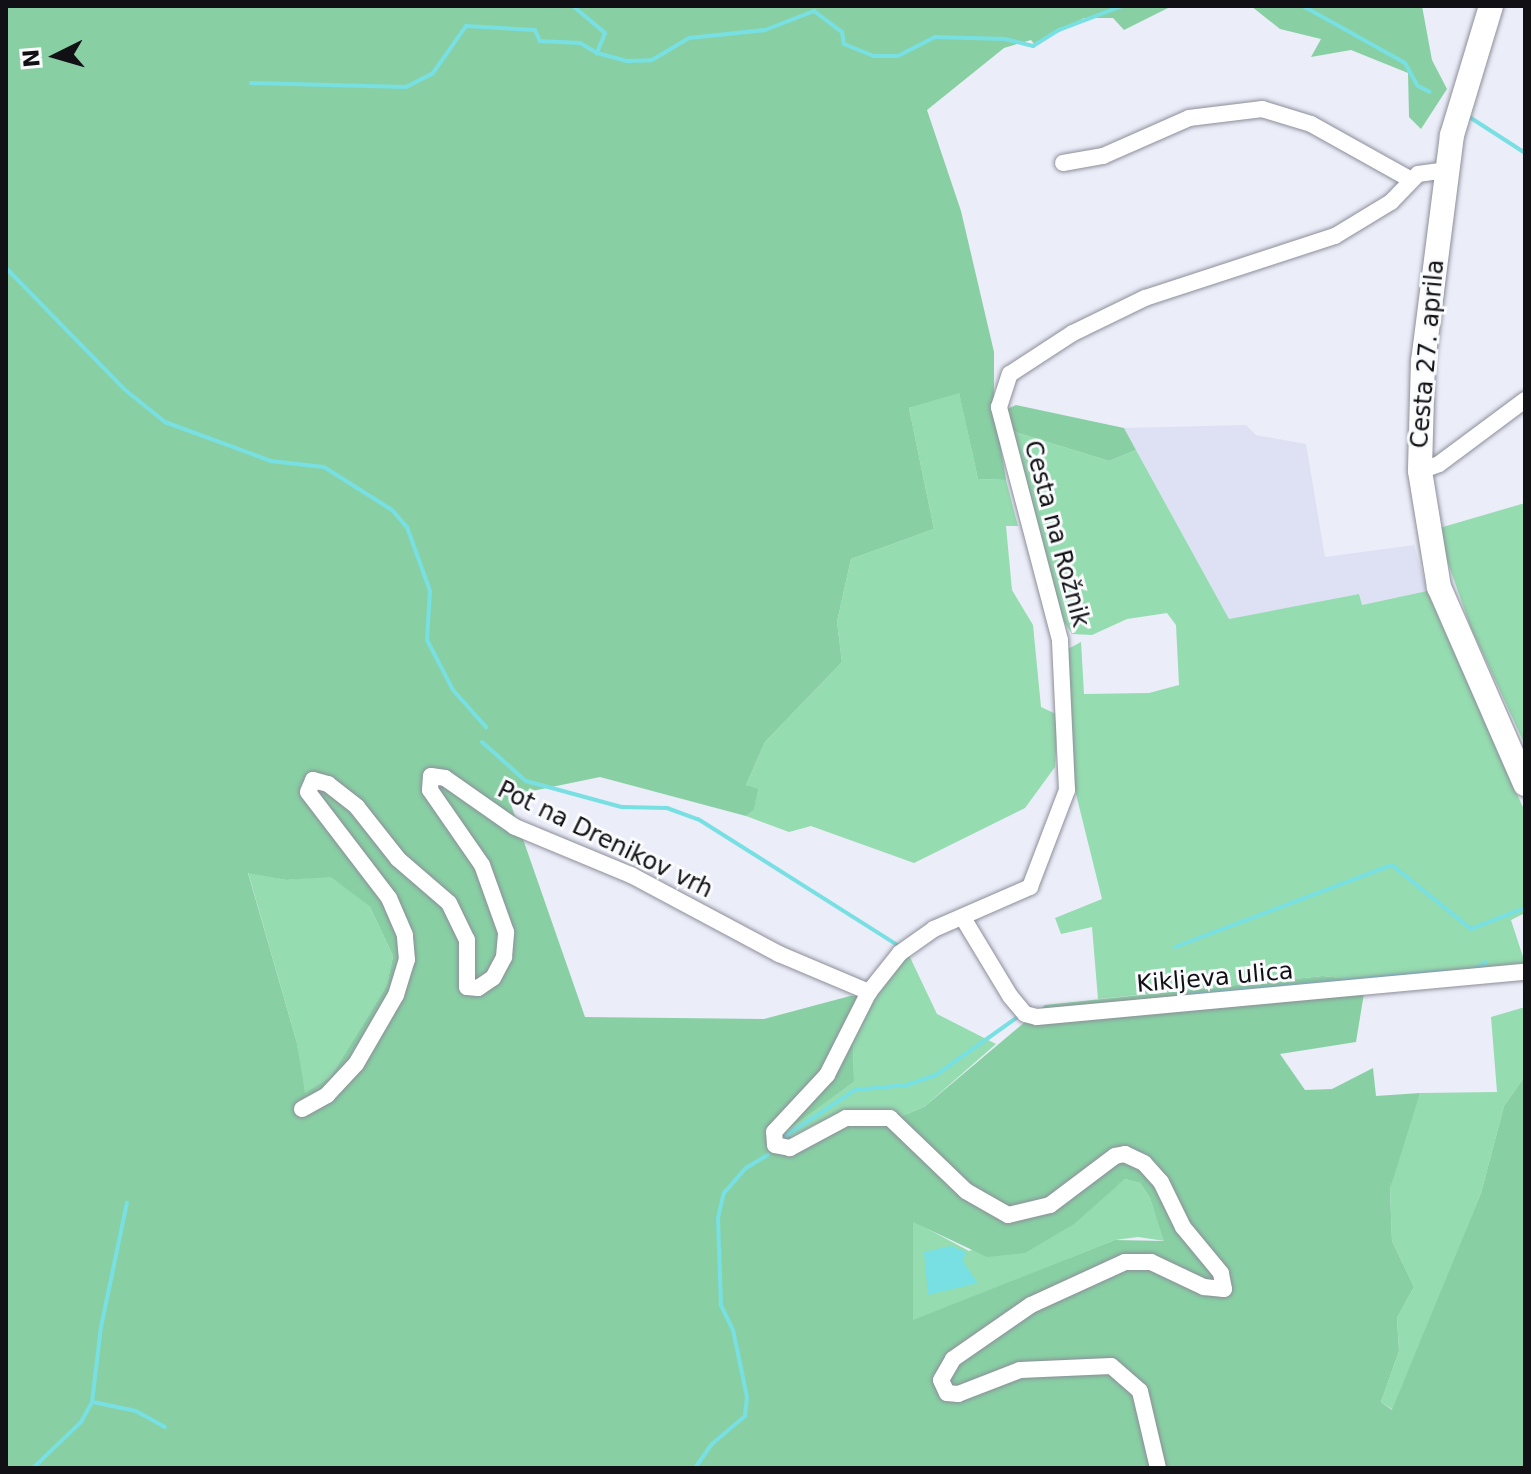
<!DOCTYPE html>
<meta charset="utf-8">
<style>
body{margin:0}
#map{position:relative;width:1531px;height:1474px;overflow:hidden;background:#ebedf9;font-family:"DejaVu Sans",sans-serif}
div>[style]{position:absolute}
.built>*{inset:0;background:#dee1f4}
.green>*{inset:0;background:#95dcb0}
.forest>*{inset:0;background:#88d0a4}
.water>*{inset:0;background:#78dfe2}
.stream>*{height:4px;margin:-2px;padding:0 2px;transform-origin:2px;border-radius:2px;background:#78dfe2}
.roads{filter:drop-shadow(0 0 2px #8c8e99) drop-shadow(0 0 2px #8c8e99)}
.minor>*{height:16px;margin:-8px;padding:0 8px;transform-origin:8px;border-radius:8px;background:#fff}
.secondary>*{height:24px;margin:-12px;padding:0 12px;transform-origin:12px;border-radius:12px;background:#fff}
span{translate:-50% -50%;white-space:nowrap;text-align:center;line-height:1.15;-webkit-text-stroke:6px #fafbfd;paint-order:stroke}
.street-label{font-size:24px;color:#111115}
.frame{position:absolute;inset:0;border:8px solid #111115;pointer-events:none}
.north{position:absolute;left:16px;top:16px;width:80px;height:80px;-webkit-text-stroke:6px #fafbfd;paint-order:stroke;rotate:265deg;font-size:22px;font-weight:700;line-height:32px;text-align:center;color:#111115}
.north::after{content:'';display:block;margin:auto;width:28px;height:36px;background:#111115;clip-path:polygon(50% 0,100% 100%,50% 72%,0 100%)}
</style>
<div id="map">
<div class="built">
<div style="clip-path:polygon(1246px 425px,1256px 435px,1306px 444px,1325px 557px,1414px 545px,1427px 591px,1361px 605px,1359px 594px,1229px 619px,1124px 428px)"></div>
</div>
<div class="green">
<div style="clip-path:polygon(959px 392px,978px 479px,1006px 480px,1018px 526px,1006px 526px,1012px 590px,1033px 625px,1041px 707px,1058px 715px,1055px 767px,1025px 808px,914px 863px,811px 826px,789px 832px,746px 816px,754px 810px,757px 790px,746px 785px,765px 742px,842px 662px,837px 622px,851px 559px,934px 529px,909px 408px)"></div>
<div style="clip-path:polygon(1009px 430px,1109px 461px,1136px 450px,1229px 619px,1359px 594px,1362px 605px,1427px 591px,1525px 812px,1525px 913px,1511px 920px,1525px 963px,1366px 981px,1323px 976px,1098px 999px,1092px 927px,1061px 934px,1055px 918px,1102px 899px,1074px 786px,1066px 650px,1081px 642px,1084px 694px,1149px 693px,1179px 685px,1176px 625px,1167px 613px,1127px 619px,1092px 635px,1072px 634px,1061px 617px)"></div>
<div style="clip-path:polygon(1525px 503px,1525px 745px,1471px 628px,1436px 529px)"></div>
<div style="clip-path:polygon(248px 872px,286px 880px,331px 876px,370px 907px,393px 956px,387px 985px,357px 1034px,330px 1077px,304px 1094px,297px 1043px)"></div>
<div style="clip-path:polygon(908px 953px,937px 1014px,996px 1044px,924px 1107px,899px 1117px,833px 1116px,791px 1137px,785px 1131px,854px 1082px,853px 1029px)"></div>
<div style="clip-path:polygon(1525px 1007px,1525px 1076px,1504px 1106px,1481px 1193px,1393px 1410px,1381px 1402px,1399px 1351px,1397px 1318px,1414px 1287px,1392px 1241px,1390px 1189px,1403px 1139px,1420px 1093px,1497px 1092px,1491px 1017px)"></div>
<div style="clip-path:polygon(1125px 1179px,1140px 1183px,1150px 1198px,1165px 1241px,1138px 1237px,1115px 1240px,913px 1321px,913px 1221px,969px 1251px,1095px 1204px)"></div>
</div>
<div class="forest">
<div style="clip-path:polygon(evenodd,6px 6px,1172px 6px,1124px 30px,1113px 18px,1084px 18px,1035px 45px,1031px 40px,1004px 48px,927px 110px,961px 211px,994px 352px,994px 404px,1006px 480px,978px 479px,959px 393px,909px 408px,934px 529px,851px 559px,837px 622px,842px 662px,765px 742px,746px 785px,758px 789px,754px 810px,746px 816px,600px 777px,508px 796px,585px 1017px,764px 1019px,850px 996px,873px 996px,853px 1029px,854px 1082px,786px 1131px,791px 1137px,855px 1110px,899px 1117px,924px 1107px,1045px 1005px,1323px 976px,1366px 981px,1356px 1042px,1280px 1054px,1305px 1090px,1332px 1089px,1373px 1068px,1376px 1096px,1420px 1093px,1390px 1189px,1392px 1241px,1414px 1287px,1397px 1318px,1399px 1351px,1381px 1402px,1392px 1410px,1481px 1193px,1504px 1106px,1525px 1076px,1525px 1468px,6px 1468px,6px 6px,248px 873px,286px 880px,331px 877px,370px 907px,393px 956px,387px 985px,357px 1034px,330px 1077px,305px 1093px,297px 1043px,248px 873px,6px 6px,1125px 1179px,1140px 1183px,1150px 1198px,1164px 1241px,1115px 1240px,913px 1320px,913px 1222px,987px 1257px,1025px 1253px,1074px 1224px,1125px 1179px)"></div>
<div style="clip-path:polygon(1251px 6px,1422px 6px,1432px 60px,1447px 89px,1421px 129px,1409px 117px,1408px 73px,1351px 50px,1311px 57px,1321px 39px,1280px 29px)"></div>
<div style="clip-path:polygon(1016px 405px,1124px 428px,1136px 450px,1109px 461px,1009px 430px,1005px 410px)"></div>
</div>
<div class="water">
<div style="clip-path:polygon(951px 1246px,966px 1252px,963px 1262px,978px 1283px,928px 1295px,924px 1252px)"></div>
</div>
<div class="stream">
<div style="left:536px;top:6px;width:17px"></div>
<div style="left:573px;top:6px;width:42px;rotate:40.2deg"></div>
<div style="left:605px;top:33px;width:22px;rotate:112deg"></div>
<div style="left:597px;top:53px;width:31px;rotate:15deg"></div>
<div style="left:627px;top:61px;width:25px;rotate:-2deg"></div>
<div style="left:652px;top:60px;width:43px;rotate:-30.7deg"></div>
<div style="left:689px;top:38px;width:76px;rotate:-6deg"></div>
<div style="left:765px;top:30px;width:53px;rotate:-21.2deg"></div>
<div style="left:814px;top:11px;width:35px;rotate:37deg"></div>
<div style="left:842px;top:32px;width:12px;rotate:81deg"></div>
<div style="left:844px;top:44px;width:32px;rotate:22deg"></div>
<div style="left:874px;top:56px;width:24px"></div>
<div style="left:898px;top:56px;width:42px;rotate:-27.2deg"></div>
<div style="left:935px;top:37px;width:70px;rotate:1.6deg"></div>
<div style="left:1005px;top:39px;width:29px;rotate:14deg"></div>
<div style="left:1033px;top:46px;width:31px;rotate:-32deg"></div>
<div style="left:1059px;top:30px;width:67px;rotate:-20.9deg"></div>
<div style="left:1303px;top:6px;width:117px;rotate:29.2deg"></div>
<div style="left:1405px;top:63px;width:26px;rotate:61deg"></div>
<div style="left:1418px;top:86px;width:13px;rotate:27deg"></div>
<div style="left:251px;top:83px;width:155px;rotate:1.5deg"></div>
<div style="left:406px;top:87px;width:30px;rotate:-27deg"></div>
<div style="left:433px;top:73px;width:57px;rotate:-54.9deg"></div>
<div style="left:466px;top:26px;width:69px;rotate:3.3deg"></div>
<div style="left:535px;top:30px;width:12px;rotate:66deg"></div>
<div style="left:540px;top:41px;width:40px;rotate:2.9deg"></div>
<div style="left:580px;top:43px;width:20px;rotate:30deg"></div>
<div style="left:1471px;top:118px;width:64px;rotate:32.9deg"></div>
<div style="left:6px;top:268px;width:169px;rotate:45.7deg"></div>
<div style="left:124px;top:389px;width:53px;rotate:38.8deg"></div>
<div style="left:165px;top:422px;width:113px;rotate:20.2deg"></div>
<div style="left:271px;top:461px;width:53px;rotate:6.5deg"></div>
<div style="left:324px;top:467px;width:80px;rotate:32.3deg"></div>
<div style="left:392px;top:510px;width:23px;rotate:49deg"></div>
<div style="left:407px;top:527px;width:68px;rotate:70.2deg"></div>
<div style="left:430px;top:591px;width:49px;rotate:93.5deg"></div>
<div style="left:427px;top:640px;width:56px;rotate:62.5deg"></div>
<div style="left:453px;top:690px;width:50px;rotate:48.3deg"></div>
<div style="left:482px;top:742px;width:59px;rotate:41.6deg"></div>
<div style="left:526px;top:781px;width:99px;rotate:15.2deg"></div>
<div style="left:622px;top:807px;width:45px;rotate:1.3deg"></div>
<div style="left:667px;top:808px;width:33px;rotate:20deg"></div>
<div style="left:698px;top:819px;width:238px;rotate:32.3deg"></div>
<div style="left:1175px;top:947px;width:232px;rotate:-20.7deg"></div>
<div style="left:1392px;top:865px;width:102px;rotate:39deg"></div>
<div style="left:1471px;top:929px;width:58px;rotate:-21.3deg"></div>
<div style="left:1476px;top:969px;width:12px;rotate:-35deg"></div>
<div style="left:1189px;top:995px;width:259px;rotate:-5.3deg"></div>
<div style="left:784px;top:1137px;width:85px;rotate:-33.5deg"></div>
<div style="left:855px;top:1090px;width:52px;rotate:-5.5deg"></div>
<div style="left:907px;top:1085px;width:31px;rotate:-19deg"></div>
<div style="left:936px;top:1075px;width:102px;rotate:-35.4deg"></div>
<div style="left:93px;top:1402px;width:44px;rotate:11.8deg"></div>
<div style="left:136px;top:1411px;width:33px;rotate:29deg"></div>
<div style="left:33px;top:1468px;width:66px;rotate:-43.8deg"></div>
<div style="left:81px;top:1422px;width:23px;rotate:-61deg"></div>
<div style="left:92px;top:1402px;width:76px;rotate:-83.2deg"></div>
<div style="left:101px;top:1327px;width:127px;rotate:-78.2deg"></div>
<div style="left:695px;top:1468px;width:29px;rotate:-55deg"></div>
<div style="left:712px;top:1444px;width:43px;rotate:-40.3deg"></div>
<div style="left:745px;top:1416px;width:19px;rotate:-84deg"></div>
<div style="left:747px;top:1397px;width:68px;rotate:-101.8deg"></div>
<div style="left:733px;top:1330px;width:28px;rotate:-116deg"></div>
<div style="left:721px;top:1305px;width:87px;rotate:-92deg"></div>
<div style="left:718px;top:1218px;width:26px;rotate:-77deg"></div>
<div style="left:724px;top:1193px;width:33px;rotate:-49deg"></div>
<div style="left:746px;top:1168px;width:26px;rotate:-31deg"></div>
</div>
<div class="roads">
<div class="minor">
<div style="left:1063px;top:163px;width:41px;rotate:-9.9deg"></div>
<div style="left:1103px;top:156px;width:94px;rotate:-23.8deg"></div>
<div style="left:1189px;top:118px;width:74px;rotate:-7deg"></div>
<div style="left:1262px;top:109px;width:51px;rotate:17deg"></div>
<div style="left:1311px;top:124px;width:115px;rotate:29.2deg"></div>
<div style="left:1420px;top:471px;width:20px;rotate:-20deg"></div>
<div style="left:1439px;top:464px;width:107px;rotate:-36.7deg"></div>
<div style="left:963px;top:918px;width:91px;rotate:58.9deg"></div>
<div style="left:1010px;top:996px;width:23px;rotate:50deg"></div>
<div style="left:1025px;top:1014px;width:12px;rotate:14deg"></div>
<div style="left:1037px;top:1017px;width:490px;rotate:-5.3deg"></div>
<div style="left:302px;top:1109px;width:29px;rotate:-29deg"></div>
<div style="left:327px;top:1095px;width:42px;rotate:-46.9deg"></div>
<div style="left:356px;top:1064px;width:80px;rotate:-59.9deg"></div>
<div style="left:396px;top:995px;width:37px;rotate:-73deg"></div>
<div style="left:407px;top:960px;width:25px;rotate:-95deg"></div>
<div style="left:405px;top:935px;width:40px;rotate:-113.4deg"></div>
<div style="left:389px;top:898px;width:133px;rotate:-127.4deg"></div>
<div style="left:308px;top:792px;width:13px;rotate:-67deg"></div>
<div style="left:313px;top:780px;width:16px;rotate:15deg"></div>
<div style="left:328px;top:784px;width:37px;rotate:38deg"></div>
<div style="left:357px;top:807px;width:66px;rotate:51.7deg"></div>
<div style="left:398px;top:859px;width:67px;rotate:40.8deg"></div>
<div style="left:449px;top:903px;width:41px;rotate:64.1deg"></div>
<div style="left:467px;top:940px;width:47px;rotate:90deg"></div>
<div style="left:467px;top:987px;width:11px;rotate:5deg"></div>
<div style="left:478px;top:988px;width:18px;rotate:-34deg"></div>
<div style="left:493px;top:978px;width:24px;rotate:-62deg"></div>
<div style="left:504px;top:957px;width:25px;rotate:-85deg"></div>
<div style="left:506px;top:932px;width:71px;rotate:-109.7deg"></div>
<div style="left:482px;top:865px;width:91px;rotate:-124.7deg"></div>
<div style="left:430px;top:790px;width:14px;rotate:-86deg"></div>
<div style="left:431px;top:776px;width:14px;rotate:8deg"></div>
<div style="left:445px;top:778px;width:85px;rotate:35deg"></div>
<div style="left:515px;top:827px;width:126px;rotate:22.5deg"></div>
<div style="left:631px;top:875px;width:168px;rotate:28.1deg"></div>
<div style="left:779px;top:954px;width:98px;rotate:22.9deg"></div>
<div style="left:1158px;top:1468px;width:79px;rotate:-103.2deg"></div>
<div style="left:1140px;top:1391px;width:38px;rotate:-139deg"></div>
<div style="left:1111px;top:1366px;width:91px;rotate:177.5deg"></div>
<div style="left:1020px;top:1370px;width:66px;rotate:158.8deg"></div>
<div style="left:958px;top:1394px;width:11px;rotate:-175deg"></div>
<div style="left:947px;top:1393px;width:14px;rotate:-115deg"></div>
<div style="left:941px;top:1380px;width:24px;rotate:-60deg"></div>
<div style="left:953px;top:1359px;width:95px;rotate:-34.7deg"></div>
<div style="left:1031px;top:1305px;width:103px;rotate:-24.6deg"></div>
<div style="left:1125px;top:1262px;width:26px"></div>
<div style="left:1151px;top:1262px;width:59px;rotate:25.3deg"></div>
<div style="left:1204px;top:1287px;width:20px;rotate:6deg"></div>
<div style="left:1224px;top:1289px;width:16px;rotate:-101deg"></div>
<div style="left:1221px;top:1273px;width:60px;rotate:-129.6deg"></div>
<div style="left:1183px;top:1227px;width:50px;rotate:-116.1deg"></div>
<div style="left:1161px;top:1182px;width:25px;rotate:-132deg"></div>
<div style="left:1144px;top:1163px;width:21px;rotate:-155deg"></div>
<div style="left:1125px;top:1154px;width:10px;rotate:169deg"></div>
<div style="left:1115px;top:1156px;width:81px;rotate:143deg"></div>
<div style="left:1050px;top:1205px;width:43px;rotate:166.6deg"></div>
<div style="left:1008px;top:1215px;width:48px;rotate:-150.3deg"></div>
<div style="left:966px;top:1191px;width:105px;rotate:-136.2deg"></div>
<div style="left:890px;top:1118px;width:44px;rotate:180deg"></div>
<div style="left:846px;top:1118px;width:64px;rotate:151.8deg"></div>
<div style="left:790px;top:1148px;width:15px;rotate:-169deg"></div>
<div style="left:775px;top:1145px;width:13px;rotate:-94deg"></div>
<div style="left:774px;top:1132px;width:78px;rotate:-47.1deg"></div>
<div style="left:827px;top:1075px;width:93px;rotate:-63.2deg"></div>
<div style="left:869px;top:992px;width:50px;rotate:-51.5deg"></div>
<div style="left:900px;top:953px;width:42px;rotate:-35.2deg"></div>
<div style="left:934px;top:929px;width:105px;rotate:-23.6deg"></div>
<div style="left:1030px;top:887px;width:104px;rotate:-69.1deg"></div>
<div style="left:1067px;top:790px;width:150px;rotate:-92.7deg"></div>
<div style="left:1060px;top:640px;width:241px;rotate:-104.7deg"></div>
<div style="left:999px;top:407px;width:35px;rotate:-72deg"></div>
<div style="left:1010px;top:374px;width:75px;rotate:-33.1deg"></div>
<div style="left:1073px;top:333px;width:80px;rotate:-25.9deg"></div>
<div style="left:1145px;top:298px;width:200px;rotate:-18.1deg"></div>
<div style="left:1335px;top:236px;width:66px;rotate:-31.3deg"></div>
<div style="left:1391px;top:202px;width:39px;rotate:-46deg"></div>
<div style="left:1418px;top:174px;width:28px;rotate:-8deg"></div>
</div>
<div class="secondary">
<div style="left:1491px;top:6px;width:135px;rotate:106.8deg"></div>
<div style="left:1452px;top:135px;width:228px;rotate:97.3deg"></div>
<div style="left:1423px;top:361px;width:110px;rotate:91.6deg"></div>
<div style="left:1420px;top:471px;width:118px;rotate:80.7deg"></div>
<div style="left:1439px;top:587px;width:215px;rotate:66.4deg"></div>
</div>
</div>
<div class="street-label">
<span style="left:1428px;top:354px;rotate:-85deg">Cesta 27. aprila</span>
<span style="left:1056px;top:534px;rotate:75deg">Cesta na Rožnik</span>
<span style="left:605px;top:840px;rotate:26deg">Pot na Drenikov vrh</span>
<span style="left:1215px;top:978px;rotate:-5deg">Kikljeva ulica</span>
</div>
<div class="frame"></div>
<div class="north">N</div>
</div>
